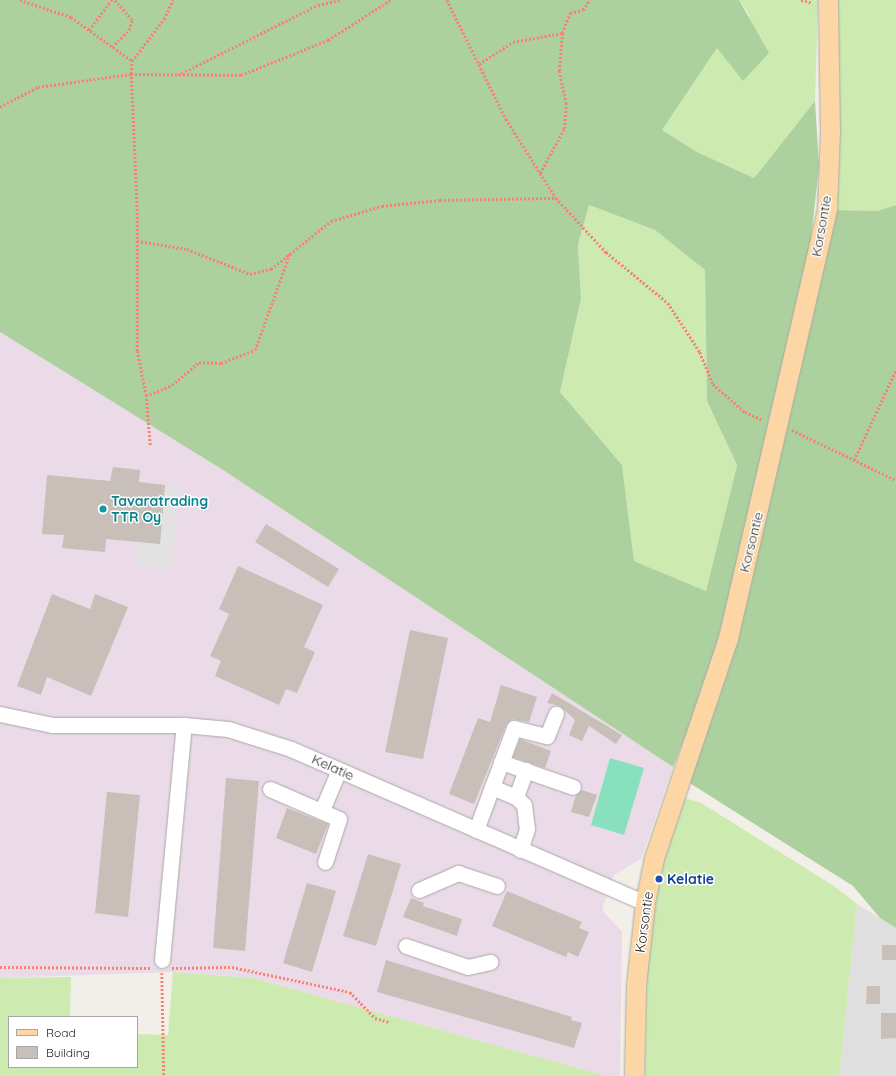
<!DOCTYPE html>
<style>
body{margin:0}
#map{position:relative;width:896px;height:1076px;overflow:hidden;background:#f2efe9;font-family:Quicksand,sans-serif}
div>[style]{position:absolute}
.residential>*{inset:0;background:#e0dfdf}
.industrial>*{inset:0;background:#ebdbe8}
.grass>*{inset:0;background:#cdebb0}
.forest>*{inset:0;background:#add19e}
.pitch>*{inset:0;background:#88e0be}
.parking>*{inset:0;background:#e2e2e2}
.building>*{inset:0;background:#c7bfb8}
.path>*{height:2.5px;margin-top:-1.25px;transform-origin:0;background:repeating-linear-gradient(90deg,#fa8072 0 2px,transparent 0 4px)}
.roads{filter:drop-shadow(0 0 1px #a9a9a9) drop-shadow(0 0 1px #a9a9a9)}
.minor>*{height:15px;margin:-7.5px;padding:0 7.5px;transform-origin:7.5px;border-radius:7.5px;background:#fff}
.major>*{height:19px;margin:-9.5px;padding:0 9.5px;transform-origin:9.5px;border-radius:9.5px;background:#fcd6a4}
.dots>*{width:11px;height:11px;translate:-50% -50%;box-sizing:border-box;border:2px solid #fff;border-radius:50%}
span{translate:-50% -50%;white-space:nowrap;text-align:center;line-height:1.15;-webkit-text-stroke:3px #fff;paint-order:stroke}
.street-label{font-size:14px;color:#222}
.culture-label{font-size:14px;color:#0d838f;font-weight:700}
.left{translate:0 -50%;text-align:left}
.transit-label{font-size:14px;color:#164399;font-weight:700}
.legend{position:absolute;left:8px;top:1016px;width:130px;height:52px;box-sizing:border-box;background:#fff;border:1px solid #a7a7a7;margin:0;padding:5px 7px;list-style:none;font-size:12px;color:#222}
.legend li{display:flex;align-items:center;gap:8px;height:20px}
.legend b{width:20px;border:1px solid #a7a7a7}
</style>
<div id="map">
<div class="residential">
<div style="clip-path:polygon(857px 904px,896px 928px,896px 1076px,839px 1076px)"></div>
</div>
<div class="industrial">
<div style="clip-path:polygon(0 332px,223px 470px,673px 767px,641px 859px,614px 875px,602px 910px,622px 932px,620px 1076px,607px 1076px,253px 978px,173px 972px,0 978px)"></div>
</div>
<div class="grass">
<div style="clip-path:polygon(739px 0,818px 0,815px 101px,754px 178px,697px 152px,662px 130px,717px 48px,750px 16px)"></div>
<div style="clip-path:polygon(838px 0,896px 0,896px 205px,877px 211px,832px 210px)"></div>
<div style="clip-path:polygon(589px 205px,655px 230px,705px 270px,707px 401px,737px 465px,706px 591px,634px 561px,622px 465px,560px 392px,581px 299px,578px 245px)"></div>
<div style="clip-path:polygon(685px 798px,701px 803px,834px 886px,857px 904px,839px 1076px,645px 1076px,647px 968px,652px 901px,668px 839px)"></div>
<div style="clip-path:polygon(173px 972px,253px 978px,607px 1076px,0 1076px,0 978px,71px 977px,70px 1017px,9px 1017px,9px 1067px,137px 1067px,137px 1034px,168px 1035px)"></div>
</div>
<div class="forest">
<div style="clip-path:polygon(evenodd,0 0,739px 0,769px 53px,743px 81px,717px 48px,662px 130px,697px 152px,754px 178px,815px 101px,819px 166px,811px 239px,721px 629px,698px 705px,673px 767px,223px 470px,0 332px,0 0,589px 205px,655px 230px,705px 270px,707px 401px,737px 465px,706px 591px,634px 561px,622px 465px,560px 392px,581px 299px,578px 245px,589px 205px)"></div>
<div style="clip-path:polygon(896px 205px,896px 928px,880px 918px,853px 886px,688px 782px,728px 666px,832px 210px,877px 211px)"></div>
</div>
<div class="pitch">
<div style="clip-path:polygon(610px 758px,644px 768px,624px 835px,591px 825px)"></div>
</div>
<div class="parking">
<div style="clip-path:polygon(165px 485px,180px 486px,171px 568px,133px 565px,136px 542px,160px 543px)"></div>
</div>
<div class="building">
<div style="clip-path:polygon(113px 467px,140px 470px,139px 482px,165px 485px,160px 544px,106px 539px,105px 552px,62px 548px,64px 535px,42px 534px,47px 475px,110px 481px)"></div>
<div style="clip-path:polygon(266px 524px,339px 569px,328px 587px,255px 542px)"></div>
<div style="clip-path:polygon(238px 566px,323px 605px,304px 647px,315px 652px,297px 693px,286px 689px,279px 705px,215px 676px,221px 661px,210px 656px,229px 614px,219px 609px)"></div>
<div style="clip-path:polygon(52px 594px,90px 609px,95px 594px,128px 607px,91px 696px,47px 677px,41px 695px,17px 686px)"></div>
<div style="clip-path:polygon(410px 630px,448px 638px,423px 759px,385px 752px)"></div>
<div style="clip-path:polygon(501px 685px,537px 697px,529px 722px,512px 719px,506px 725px,474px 804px,449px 794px,478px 718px,490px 722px)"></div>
<div style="clip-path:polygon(552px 693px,622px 735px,616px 744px,589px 726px,582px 741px,569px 735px,575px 720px,560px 706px,547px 703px)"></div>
<div style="clip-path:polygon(520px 739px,551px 751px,545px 768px,513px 757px)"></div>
<div style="clip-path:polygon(226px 778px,259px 781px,245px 951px,213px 948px)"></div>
<div style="clip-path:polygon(582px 790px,597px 795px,589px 817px,571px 812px,576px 795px)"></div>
<div style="clip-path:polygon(107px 792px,140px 795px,128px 917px,95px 913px)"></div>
<div style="clip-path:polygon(287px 808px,328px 824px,316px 854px,276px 838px)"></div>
<div style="clip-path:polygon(368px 854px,401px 864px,376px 946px,343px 936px)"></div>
<div style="clip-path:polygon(307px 883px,336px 891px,312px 972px,283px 963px)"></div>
<div style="clip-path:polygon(507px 891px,582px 922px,579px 928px,589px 932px,578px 957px,568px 952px,566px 957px,492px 926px)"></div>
<div style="clip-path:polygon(411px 898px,424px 903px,423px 906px,462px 919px,457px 936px,403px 917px)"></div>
<div style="clip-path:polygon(882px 945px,896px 945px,896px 960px,882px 960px)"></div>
<div style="clip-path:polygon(386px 960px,572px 1017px,571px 1020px,582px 1023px,574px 1048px,377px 992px)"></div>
<div style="clip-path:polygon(867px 986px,880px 986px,880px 1004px,866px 1004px)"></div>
<div style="clip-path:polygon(881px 1013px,896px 1013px,896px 1038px,881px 1039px)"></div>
</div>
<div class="path">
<div style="left:20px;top:0;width:54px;rotate:18.4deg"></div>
<div style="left:71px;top:17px;width:75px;rotate:35.8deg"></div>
<div style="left:447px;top:0;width:133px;rotate:63.6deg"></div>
<div style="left:506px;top:119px;width:93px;rotate:57.7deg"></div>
<div style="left:556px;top:198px;width:74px;rotate:47.2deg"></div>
<div style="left:606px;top:252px;width:80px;rotate:39.4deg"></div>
<div style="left:668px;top:303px;width:59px;rotate:56.9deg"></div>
<div style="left:700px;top:352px;width:35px;rotate:68deg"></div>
<div style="left:713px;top:384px;width:43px;rotate:41.2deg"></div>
<div style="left:745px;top:412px;width:20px;rotate:24deg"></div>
<div style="left:801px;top:0;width:12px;rotate:14deg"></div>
<div style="left:89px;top:30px;width:38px;rotate:-53deg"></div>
<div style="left:112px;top:47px;width:24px;rotate:-45deg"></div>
<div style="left:129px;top:30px;width:10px;rotate:-73deg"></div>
<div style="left:132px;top:20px;width:27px;rotate:-132deg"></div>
<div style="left:479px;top:64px;width:40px;rotate:-32.9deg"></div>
<div style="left:513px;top:42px;width:50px;rotate:-10.4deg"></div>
<div style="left:178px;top:75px;width:157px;rotate:-26.6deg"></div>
<div style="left:318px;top:5px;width:23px;rotate:-13deg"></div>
<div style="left:0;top:107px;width:43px;rotate:-27.8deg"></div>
<div style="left:38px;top:87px;width:94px;rotate:-8deg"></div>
<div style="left:131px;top:74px;width:110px;rotate:0.5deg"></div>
<div style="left:241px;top:75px;width:94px;rotate:-21.9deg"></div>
<div style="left:328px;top:40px;width:74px;rotate:-32.8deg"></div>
<div style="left:540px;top:173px;width:50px;rotate:-61.4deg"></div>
<div style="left:564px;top:129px;width:25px;rotate:-85deg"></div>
<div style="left:566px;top:104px;width:34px;rotate:-102deg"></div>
<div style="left:559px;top:71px;width:38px;rotate:-85deg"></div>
<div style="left:562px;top:33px;width:22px;rotate:-68deg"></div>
<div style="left:570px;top:13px;width:13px;rotate:-13deg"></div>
<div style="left:583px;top:10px;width:12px;rotate:-59deg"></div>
<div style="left:137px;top:241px;width:51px;rotate:9.1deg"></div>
<div style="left:187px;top:249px;width:68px;rotate:21.6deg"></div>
<div style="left:250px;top:274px;width:22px;rotate:-13deg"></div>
<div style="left:271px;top:269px;width:77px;rotate:-38.7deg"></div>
<div style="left:331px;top:221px;width:53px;rotate:-16.4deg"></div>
<div style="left:382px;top:206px;width:58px;rotate:-5.9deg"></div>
<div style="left:440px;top:200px;width:115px;rotate:-1deg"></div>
<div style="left:146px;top:396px;width:28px;rotate:-23deg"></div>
<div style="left:172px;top:385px;width:35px;rotate:-40deg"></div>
<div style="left:199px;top:362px;width:22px;rotate:3deg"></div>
<div style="left:221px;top:363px;width:36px;rotate:-21deg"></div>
<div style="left:255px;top:350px;width:103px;rotate:-70.2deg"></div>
<div style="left:792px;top:430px;width:115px;rotate:25.7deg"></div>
<div style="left:150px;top:445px;width:49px;rotate:-94.7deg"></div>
<div style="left:146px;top:396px;width:46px;rotate:-101.3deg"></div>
<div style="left:137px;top:351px;width:140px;rotate:-90deg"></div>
<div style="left:137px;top:211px;width:137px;rotate:-92.5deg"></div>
<div style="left:131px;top:74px;width:13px;rotate:-86deg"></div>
<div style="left:132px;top:61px;width:53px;rotate:-52.7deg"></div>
<div style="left:164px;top:19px;width:21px;rotate:-65deg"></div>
<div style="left:854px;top:460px;width:99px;rotate:-65deg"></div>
<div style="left:0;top:967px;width:151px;rotate:0.4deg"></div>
<div style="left:172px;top:968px;width:60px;rotate:-1deg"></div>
<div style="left:232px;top:967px;width:121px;rotate:12deg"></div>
<div style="left:350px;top:992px;width:36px;rotate:46deg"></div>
<div style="left:375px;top:1018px;width:15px;rotate:16deg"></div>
<div style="left:162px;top:973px;width:103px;rotate:88.9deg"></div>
</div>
<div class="roads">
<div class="minor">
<div style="left:0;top:714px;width:53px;rotate:11.9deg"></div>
<div style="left:52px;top:725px;width:132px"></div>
<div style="left:184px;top:725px;width:44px;rotate:5.2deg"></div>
<div style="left:228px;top:729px;width:66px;rotate:17.6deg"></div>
<div style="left:291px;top:749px;width:386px;rotate:23.5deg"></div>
<div style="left:501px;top:762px;width:76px;rotate:19.1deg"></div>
<div style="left:492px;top:787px;width:26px;rotate:23deg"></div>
<div style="left:516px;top:797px;width:11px;rotate:45deg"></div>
<div style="left:524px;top:805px;width:24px;rotate:83deg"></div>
<div style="left:527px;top:829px;width:22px;rotate:108deg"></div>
<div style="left:270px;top:789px;width:75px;rotate:23.5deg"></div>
<div style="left:339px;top:819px;width:45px;rotate:108deg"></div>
<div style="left:516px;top:797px;width:29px;rotate:-70deg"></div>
<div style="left:322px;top:810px;width:43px;rotate:-67deg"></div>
<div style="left:476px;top:830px;width:109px;rotate:-69.6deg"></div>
<div style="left:514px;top:728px;width:34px;rotate:14deg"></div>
<div style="left:547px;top:736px;width:24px;rotate:-68deg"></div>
<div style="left:419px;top:890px;width:43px;rotate:-23.6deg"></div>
<div style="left:458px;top:873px;width:41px;rotate:18.4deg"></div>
<div style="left:406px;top:946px;width:65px;rotate:18.7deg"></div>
<div style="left:468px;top:967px;width:23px;rotate:-13deg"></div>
<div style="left:162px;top:960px;width:236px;rotate:-84.7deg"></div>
</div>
<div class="major">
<div style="left:634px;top:1076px;width:91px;rotate:-88.7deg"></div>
<div style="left:636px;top:985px;width:82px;rotate:-83.7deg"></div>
<div style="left:645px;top:903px;width:46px;rotate:-78.7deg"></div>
<div style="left:654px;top:858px;width:232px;rotate:-71.4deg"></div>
<div style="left:728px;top:638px;width:440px;rotate:-77deg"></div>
<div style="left:827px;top:209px;width:77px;rotate:-87.8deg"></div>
<div style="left:830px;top:132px;width:132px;rotate:-90.9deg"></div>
</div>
</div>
<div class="dots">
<div style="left:103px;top:509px;background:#0f9aa8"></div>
<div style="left:659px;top:879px;background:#1a4fb4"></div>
</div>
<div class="street-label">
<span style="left:821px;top:226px;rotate:-80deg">Korsontie</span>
<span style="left:751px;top:542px;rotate:-76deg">Korsontie</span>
<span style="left:333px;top:767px;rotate:24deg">Kelatie</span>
<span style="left:644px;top:922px;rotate:-82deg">Korsontie</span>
</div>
<div class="culture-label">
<span class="left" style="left:111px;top:509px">Tavaratrading<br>TTR Oy</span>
</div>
<div class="transit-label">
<span class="left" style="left:667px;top:879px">Kelatie</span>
</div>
<ul class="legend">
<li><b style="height:5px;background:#fcd6a4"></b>Road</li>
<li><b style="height:11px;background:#c7bfb8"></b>Building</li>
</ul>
</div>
